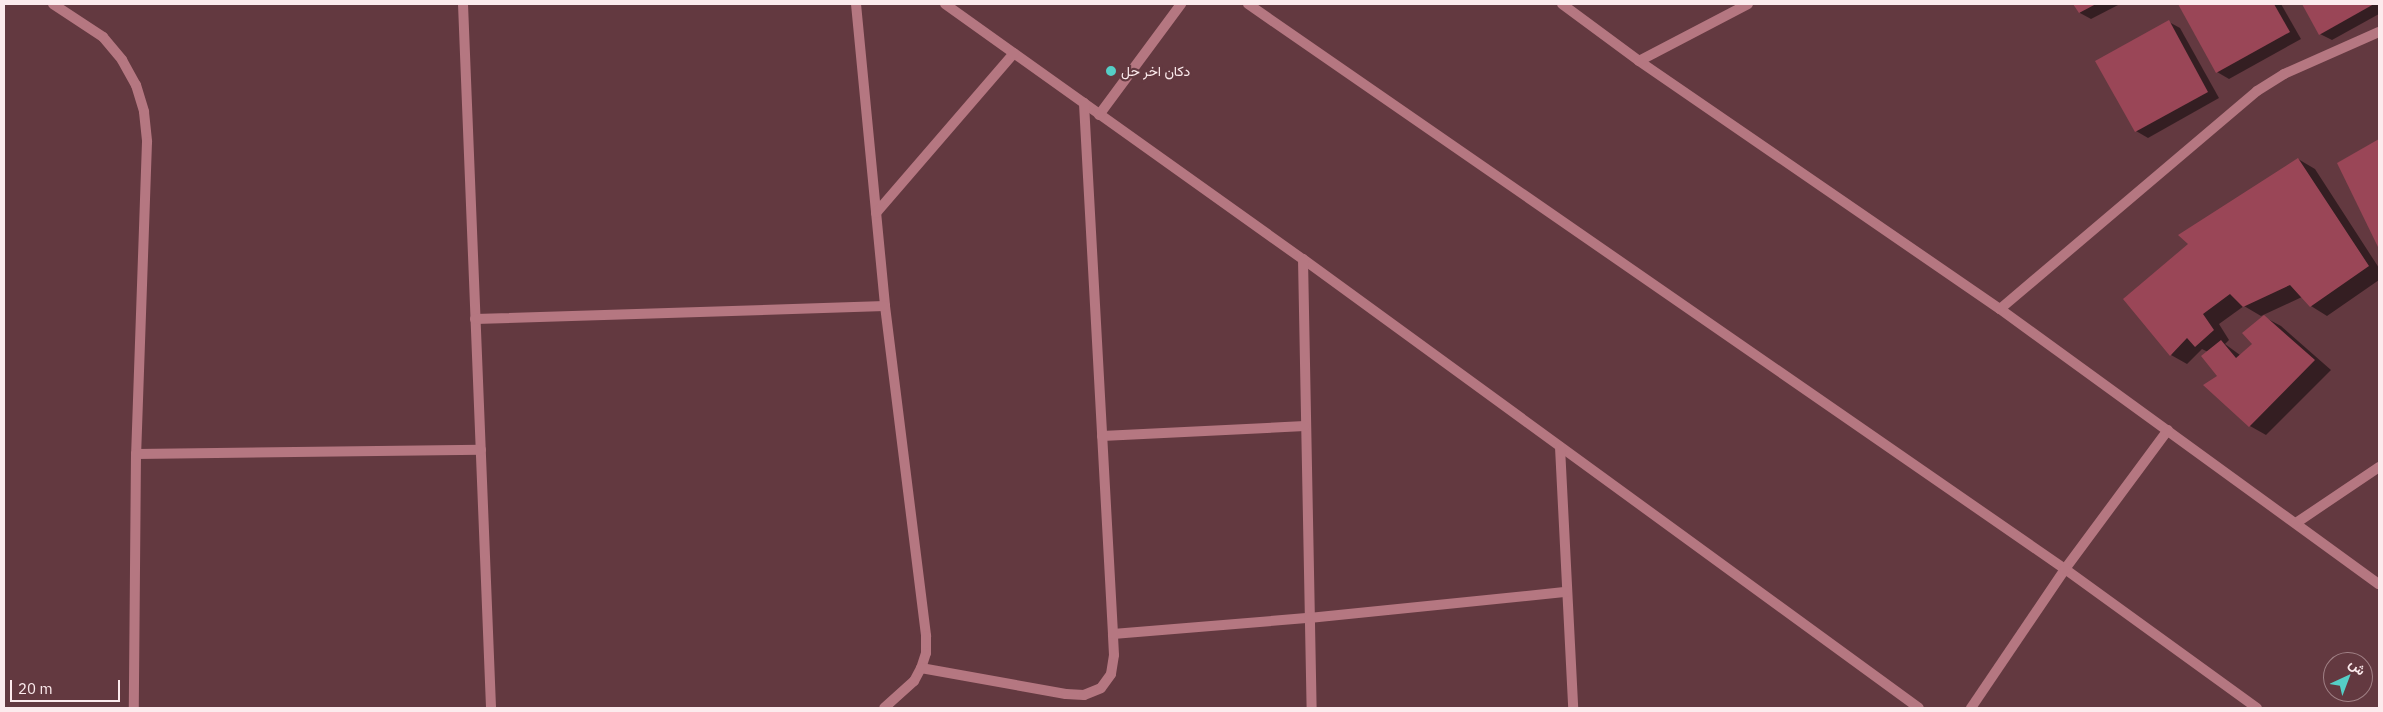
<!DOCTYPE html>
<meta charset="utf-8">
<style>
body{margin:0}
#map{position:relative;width:2383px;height:712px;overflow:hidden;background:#633940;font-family:"IBM Plex Sans",Vazirmatn,sans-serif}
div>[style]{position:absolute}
.shadow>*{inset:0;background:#0007}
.building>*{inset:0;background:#9a4657}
.minor>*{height:10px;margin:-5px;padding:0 5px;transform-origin:5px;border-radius:5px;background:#b57781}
.dots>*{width:14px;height:14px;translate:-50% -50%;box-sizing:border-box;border:2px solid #633940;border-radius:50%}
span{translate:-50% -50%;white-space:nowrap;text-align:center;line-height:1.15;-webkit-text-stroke:4.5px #633940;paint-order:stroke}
.poi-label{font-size:14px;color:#fcebed}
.left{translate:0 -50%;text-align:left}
.frame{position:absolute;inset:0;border:5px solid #fcebed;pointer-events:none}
.north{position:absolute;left:2323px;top:652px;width:50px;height:50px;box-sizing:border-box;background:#633940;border:1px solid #a08085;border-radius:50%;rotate:43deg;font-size:14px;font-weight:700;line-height:20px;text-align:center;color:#fcebed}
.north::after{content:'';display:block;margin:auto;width:18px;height:22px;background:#55cec6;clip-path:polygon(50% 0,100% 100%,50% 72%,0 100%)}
.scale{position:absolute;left:10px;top:680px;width:110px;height:22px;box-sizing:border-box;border:2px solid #fcebed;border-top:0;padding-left:6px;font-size:15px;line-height:18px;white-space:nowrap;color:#fcebed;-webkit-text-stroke:4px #633940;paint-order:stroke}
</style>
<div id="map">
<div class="shadow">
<div style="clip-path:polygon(2075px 4px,2120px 4px,2091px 19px,2080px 13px)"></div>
<div style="clip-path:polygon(2179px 4px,2281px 4px,2301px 39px,2229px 79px,2217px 72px)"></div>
<div style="clip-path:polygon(2303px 4px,2379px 4px,2379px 14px,2332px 40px,2320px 34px)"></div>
<div style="clip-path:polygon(2169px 22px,2180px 28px,2219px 98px,2148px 138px,2136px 131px)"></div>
<div style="clip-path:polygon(2379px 140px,2379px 246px,2338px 163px)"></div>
<div style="clip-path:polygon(2298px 159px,2315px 169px,2379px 268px,2379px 280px,2327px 316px,2311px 306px,2302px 297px,2261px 316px,2244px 306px,2219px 324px,2229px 340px,2225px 344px,2240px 355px,2254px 344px,2264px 317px,2281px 326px,2331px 370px,2266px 435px,2250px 426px,2219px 377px,2208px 352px,2202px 349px,2187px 364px,2171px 355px)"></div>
</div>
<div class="building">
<div style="clip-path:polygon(2073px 4px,2096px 4px,2079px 13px)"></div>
<div style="clip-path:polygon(2178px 4px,2274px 4px,2290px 32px,2216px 73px)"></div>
<div style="clip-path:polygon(2302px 4px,2374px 4px,2319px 35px)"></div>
<div style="clip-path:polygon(2169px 20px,2208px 92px,2135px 132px,2095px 61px)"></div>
<div style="clip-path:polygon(2379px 139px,2379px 249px,2337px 163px)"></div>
<div style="clip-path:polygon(2298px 158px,2369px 266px,2310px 307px,2290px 285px,2243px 307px,2230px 294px,2203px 314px,2214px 330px,2195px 347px,2187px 338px,2170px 356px,2123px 299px,2188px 244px,2178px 235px)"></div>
<div style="clip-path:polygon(2264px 315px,2315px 360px,2249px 427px,2203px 385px,2217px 376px,2201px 356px,2221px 340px,2236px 358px,2252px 344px,2242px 333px)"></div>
</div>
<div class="minor">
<div style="left:53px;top:4px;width:60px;rotate:33.4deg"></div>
<div style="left:103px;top:37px;width:30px;rotate:50deg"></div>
<div style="left:122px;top:60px;width:29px;rotate:61deg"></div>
<div style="left:136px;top:85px;width:28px;rotate:73deg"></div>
<div style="left:144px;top:112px;width:30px;rotate:84deg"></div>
<div style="left:147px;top:142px;width:312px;rotate:92deg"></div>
<div style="left:136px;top:454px;width:254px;rotate:90.5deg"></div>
<div style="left:463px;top:4px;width:705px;rotate:87.72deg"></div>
<div style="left:856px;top:4px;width:303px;rotate:84.5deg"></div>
<div style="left:885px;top:306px;width:333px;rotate:82.9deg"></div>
<div style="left:926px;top:636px;width:17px;rotate:90deg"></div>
<div style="left:926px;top:653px;width:16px;rotate:108deg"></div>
<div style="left:921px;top:668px;width:15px;rotate:118deg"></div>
<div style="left:914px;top:681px;width:40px;rotate:138deg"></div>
<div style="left:945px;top:4px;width:440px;rotate:35.5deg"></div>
<div style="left:1303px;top:259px;width:762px;rotate:36.09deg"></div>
<div style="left:1248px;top:4px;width:993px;rotate:34.67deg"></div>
<div style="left:2065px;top:569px;width:237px;rotate:35.9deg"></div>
<div style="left:1562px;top:4px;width:96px;rotate:36.5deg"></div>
<div style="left:1639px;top:61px;width:438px;rotate:34.5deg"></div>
<div style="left:2000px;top:309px;width:468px;rotate:36deg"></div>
<div style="left:1639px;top:61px;width:123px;rotate:-27.6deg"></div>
<div style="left:1099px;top:115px;width:138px;rotate:-53.5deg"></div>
<div style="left:876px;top:213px;width:211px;rotate:-49.2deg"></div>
<div style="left:1303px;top:259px;width:449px;rotate:88.9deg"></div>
<div style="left:2000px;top:309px;width:337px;rotate:-40.3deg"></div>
<div style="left:2257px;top:91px;width:32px;rotate:-32deg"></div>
<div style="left:2284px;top:74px;width:104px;rotate:-23.9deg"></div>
<div style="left:475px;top:319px;width:410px;rotate:-1.8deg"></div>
<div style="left:1102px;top:436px;width:203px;rotate:-2.8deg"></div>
<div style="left:1560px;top:447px;width:261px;rotate:87.1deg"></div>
<div style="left:136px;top:454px;width:345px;rotate:-0.7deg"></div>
<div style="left:2296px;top:523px;width:100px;rotate:-34deg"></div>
<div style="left:1113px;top:634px;width:197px;rotate:-4.7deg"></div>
<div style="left:1309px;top:618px;width:259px;rotate:-5.8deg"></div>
<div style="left:921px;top:668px;width:147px;rotate:10.2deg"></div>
<div style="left:1066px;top:694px;width:18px;rotate:3deg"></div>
<div style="left:1084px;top:695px;width:18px;rotate:-22deg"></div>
<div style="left:1101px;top:688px;width:17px;rotate:-54deg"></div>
<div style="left:1111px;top:674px;width:19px;rotate:-81deg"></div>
<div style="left:1114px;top:655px;width:21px;rotate:-93deg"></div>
<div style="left:1113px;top:634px;width:532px;rotate:-93.13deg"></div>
<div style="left:1971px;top:708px;width:168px;rotate:-55.9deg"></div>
<div style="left:2065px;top:569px;width:173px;rotate:-53.5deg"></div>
</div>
<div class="dots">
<div style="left:1111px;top:71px;background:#55cec6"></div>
</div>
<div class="poi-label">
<span class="left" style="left:1121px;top:71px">دكان اخر حل</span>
</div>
<div class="frame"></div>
<div class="north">ش</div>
<div class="scale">20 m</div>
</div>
